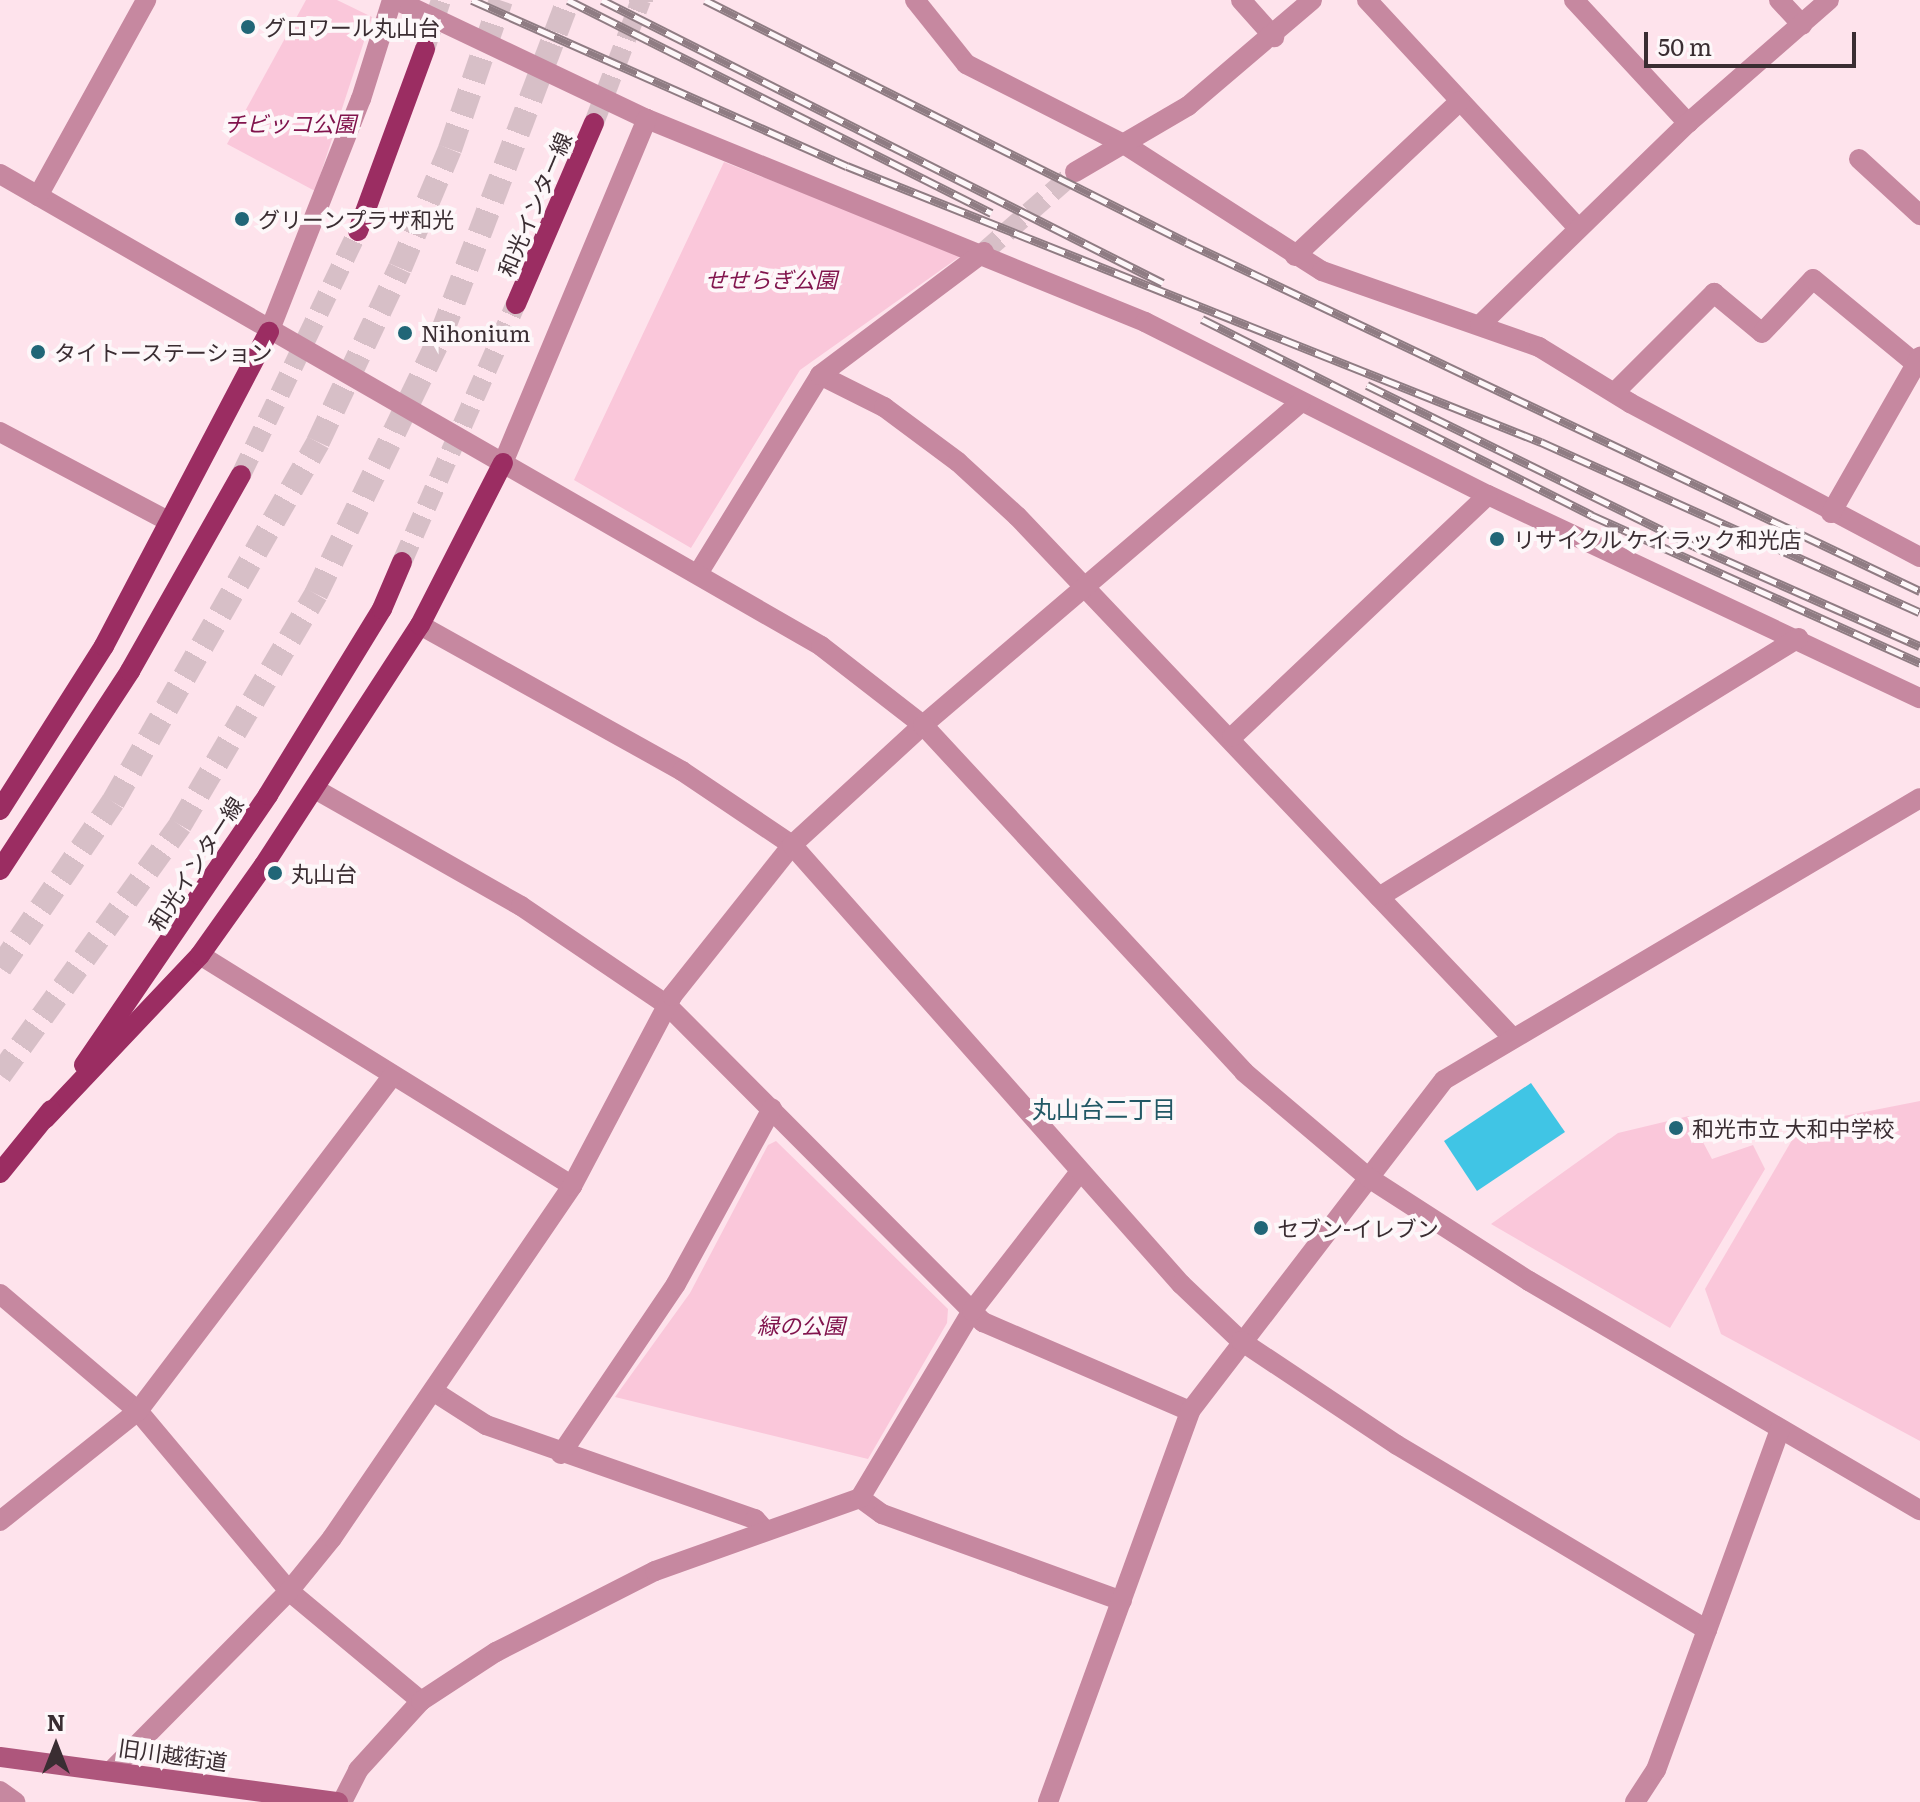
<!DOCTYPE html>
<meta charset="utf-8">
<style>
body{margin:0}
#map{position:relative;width:1920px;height:1802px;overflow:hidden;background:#fee3ec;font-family:Literata,"Noto Sans JP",serif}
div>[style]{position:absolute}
.green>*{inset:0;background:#fac7da}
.water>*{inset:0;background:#40c5e5}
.minor-tunnel>*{height:20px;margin-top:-10px;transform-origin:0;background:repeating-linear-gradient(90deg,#d7bfc7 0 20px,transparent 0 30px)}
.primary-tunnel>*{height:20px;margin-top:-10px;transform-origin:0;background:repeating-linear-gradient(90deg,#d7bfc7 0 20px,transparent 0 30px)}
.motorway-tunnel>*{height:24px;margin-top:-12px;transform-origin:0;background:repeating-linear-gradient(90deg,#d7bfc7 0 24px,transparent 0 36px)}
.minor>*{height:20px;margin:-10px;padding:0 10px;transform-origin:10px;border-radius:10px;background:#c688a0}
.tertiary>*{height:20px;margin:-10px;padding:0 10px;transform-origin:10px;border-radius:10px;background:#c688a0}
.secondary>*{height:20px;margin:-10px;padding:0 10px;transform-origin:10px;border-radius:10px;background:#ae567c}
.primary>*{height:20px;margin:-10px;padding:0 10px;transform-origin:10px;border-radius:10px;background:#9b2d62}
.rail>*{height:9px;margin-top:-4.5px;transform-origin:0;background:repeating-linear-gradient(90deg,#fdf7f9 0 18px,#8f7c83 0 36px);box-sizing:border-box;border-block:2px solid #8f7c83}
.dots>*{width:22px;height:22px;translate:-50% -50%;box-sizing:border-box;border:4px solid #fdf7f9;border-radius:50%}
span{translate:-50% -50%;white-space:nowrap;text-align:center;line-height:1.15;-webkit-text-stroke:8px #fdf7f9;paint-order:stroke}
.poi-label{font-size:22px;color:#3a2d32}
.left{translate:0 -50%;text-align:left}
.park-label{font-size:22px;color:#81144d;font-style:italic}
.street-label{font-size:22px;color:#3a2d32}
.neighbourhood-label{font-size:24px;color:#225865}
.north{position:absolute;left:16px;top:1706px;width:80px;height:80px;-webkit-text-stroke:6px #fdf7f9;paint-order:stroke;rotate:0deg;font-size:22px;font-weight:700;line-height:32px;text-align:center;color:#3a2d32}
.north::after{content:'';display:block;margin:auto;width:28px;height:36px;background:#3a2d32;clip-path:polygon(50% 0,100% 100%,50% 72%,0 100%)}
.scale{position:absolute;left:1644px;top:32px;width:212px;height:36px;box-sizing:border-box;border:4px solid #3a2d32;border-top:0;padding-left:10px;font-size:24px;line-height:28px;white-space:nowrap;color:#3a2d32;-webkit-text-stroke:6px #fdf7f9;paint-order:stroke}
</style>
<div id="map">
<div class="green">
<div style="clip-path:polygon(306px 0,337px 0,372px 17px,315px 191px,227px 144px)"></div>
<div style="clip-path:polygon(724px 162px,962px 255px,800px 370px,691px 548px,574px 480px)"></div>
<div style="clip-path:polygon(1920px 1101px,1920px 1441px,1721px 1334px,1705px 1289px,1795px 1135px,1844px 1116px)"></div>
<div style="clip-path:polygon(1689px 1116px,1712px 1159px,1753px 1145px,1765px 1169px,1670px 1328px,1491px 1224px,1618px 1133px)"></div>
<div style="clip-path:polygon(776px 1141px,948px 1309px,947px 1323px,868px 1459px,615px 1397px,690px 1293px,768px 1145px)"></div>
</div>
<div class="water">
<div style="clip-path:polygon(1531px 1083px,1565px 1132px,1477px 1191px,1444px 1141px)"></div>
</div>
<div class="minor-tunnel">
<div style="left:984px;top:252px;width:121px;rotate:-41.3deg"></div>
</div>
<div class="primary-tunnel">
<div style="left:425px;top:49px;width:52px;rotate:-71.9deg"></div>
<div style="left:594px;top:123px;width:132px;rotate:-69.1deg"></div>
<div style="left:241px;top:475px;width:271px;rotate:-64.4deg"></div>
<div style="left:402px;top:562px;width:282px;rotate:-66.2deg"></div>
</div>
<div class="motorway-tunnel">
<div style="left:641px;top:2px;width:2px;rotate:-90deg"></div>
<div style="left:0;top:968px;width:201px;rotate:-55.8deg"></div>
<div style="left:113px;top:802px;width:414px;rotate:-60.3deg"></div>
<div style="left:318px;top:442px;width:192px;rotate:-64.8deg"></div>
<div style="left:400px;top:268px;width:129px;rotate:-67.2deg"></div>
<div style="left:450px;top:149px;width:157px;rotate:-71.1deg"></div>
<div style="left:0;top:1075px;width:308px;rotate:-54.2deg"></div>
<div style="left:180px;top:825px;width:268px;rotate:-59.5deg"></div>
<div style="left:316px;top:594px;width:288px;rotate:-64.2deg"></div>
<div style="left:441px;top:335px;width:358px;rotate:-69.2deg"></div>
</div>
<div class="minor">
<div style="left:396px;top:0;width:278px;rotate:25.4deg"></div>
<div style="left:647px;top:119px;width:538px;rotate:22.18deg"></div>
<div style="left:1145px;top:322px;width:384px;rotate:26.8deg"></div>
<div style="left:1488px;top:495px;width:477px;rotate:25.2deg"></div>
<div style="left:915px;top:0;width:82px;rotate:51.4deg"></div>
<div style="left:966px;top:64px;width:177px;rotate:26.9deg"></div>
<div style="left:1124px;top:144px;width:235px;rotate:32.7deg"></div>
<div style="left:1322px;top:271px;width:230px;rotate:19.3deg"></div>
<div style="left:1539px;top:347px;width:107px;rotate:31.6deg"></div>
<div style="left:1630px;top:403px;width:328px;rotate:28deg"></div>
<div style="left:1241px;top:0;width:50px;rotate:48.3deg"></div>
<div style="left:1367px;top:0;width:311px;rotate:47.2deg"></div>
<div style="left:1574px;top:0;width:168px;rotate:47.2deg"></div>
<div style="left:1779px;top:0;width:34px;rotate:47deg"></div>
<div style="left:1859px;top:159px;width:83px;rotate:42.6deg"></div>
<div style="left:1075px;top:172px;width:131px;rotate:-30.3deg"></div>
<div style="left:1188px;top:106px;width:163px;rotate:-40.5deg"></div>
<div style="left:1295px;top:256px;width:226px;rotate:-43.2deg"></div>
<div style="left:1480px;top:325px;width:290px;rotate:-44.2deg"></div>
<div style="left:1688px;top:123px;width:187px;rotate:-41.1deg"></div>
<div style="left:269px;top:332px;width:251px;rotate:-68.5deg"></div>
<div style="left:361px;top:99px;width:104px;rotate:-72.6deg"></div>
<div style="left:820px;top:375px;width:72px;rotate:26.6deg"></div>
<div style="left:884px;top:407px;width:92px;rotate:36.6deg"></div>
<div style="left:958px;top:462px;width:80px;rotate:42.5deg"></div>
<div style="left:1017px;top:516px;width:717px;rotate:46.47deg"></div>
<div style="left:1616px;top:391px;width:139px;rotate:-45deg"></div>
<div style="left:1714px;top:293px;width:62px;rotate:39.8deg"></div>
<div style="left:1762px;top:333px;width:74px;rotate:-46.6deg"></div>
<div style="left:1813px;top:279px;width:134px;rotate:39.5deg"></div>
<div style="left:0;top:432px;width:190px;rotate:27.9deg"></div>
<div style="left:503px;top:463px;width:373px;rotate:-67.3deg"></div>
<div style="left:1831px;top:513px;width:180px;rotate:-60.3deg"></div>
<div style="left:699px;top:572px;width:231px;rotate:-58.4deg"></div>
<div style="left:820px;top:375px;width:205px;rotate:-36.9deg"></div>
<div style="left:420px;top:625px;width:300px;rotate:29.1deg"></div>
<div style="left:682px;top:771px;width:133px;rotate:33.9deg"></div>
<div style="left:1232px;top:737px;width:352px;rotate:-43.4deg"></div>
<div style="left:315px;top:789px;width:237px;rotate:29.6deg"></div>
<div style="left:521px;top:906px;width:176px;rotate:34.1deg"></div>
<div style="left:667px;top:1005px;width:448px;rotate:45.1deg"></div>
<div style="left:983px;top:1322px;width:225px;rotate:23.3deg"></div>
<div style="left:1379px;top:897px;width:493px;rotate:-31.7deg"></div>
<div style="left:200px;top:955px;width:438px;rotate:31.8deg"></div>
<div style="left:0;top:1294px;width:181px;rotate:40.3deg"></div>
<div style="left:138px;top:1411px;width:235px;rotate:50deg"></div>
<div style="left:289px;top:1591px;width:172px;rotate:39.8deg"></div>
<div style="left:433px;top:1391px;width:63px;rotate:32.7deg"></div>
<div style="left:486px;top:1425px;width:285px;rotate:19.3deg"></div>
<div style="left:755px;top:1519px;width:13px;rotate:48deg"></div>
<div style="left:561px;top:1454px;width:205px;rotate:-55.9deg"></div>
<div style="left:676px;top:1284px;width:200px;rotate:-61.3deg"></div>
<div style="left:860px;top:1498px;width:27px;rotate:36deg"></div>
<div style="left:882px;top:1514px;width:255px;rotate:19.9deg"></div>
<div style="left:0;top:1521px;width:176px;rotate:-38.6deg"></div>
<div style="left:138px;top:1411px;width:420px;rotate:-52.8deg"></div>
<div style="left:113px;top:1769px;width:250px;rotate:-45.3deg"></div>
<div style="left:289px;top:1591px;width:68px;rotate:-50.9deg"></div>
<div style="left:332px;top:1538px;width:426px;rotate:-55.7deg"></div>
<div style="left:572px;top:1186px;width:215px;rotate:-62.2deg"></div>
<div style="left:672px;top:996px;width:193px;rotate:-51.5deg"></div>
<div style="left:792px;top:845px;width:178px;rotate:-42.5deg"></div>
<div style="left:923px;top:725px;width:497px;rotate:-40.5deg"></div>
<div style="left:342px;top:1802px;width:36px;rotate:-63deg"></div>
<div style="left:358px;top:1770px;width:93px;rotate:-47.6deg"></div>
<div style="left:421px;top:1701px;width:90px;rotate:-33.2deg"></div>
<div style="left:496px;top:1652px;width:178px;rotate:-27deg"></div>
<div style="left:655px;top:1571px;width:218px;rotate:-19.6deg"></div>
<div style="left:860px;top:1498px;width:218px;rotate:-59.1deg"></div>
<div style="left:972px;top:1311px;width:176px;rotate:-52.2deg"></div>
<div style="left:1048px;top:1802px;width:416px;rotate:-70deg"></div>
<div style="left:1190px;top:1411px;width:417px;rotate:-52.5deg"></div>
<div style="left:1444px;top:1080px;width:553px;rotate:-30.64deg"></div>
</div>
<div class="tertiary">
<div style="left:0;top:174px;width:947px;rotate:29.89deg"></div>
<div style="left:821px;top:646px;width:129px;rotate:37.8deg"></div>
<div style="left:923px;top:725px;width:473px;rotate:47.2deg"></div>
<div style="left:1244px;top:1072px;width:164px;rotate:40.3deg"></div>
<div style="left:1369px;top:1178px;width:190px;rotate:32.8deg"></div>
<div style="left:1529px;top:1281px;width:453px;rotate:30.4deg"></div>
<div style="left:38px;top:196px;width:224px;rotate:-61.1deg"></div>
<div style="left:792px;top:845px;width:587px;rotate:48.46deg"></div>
<div style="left:1181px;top:1284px;width:83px;rotate:43.5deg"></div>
<div style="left:1241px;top:1341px;width:187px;rotate:33.7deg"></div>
<div style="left:1397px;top:1445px;width:361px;rotate:30.8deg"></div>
<div style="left:0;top:1791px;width:19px;rotate:36deg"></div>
<div style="left:1635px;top:1802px;width:38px;rotate:-57deg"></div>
<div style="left:1656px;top:1770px;width:363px;rotate:-70deg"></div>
</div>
<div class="secondary">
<div style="left:0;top:1757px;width:341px;rotate:7.6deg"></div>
</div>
<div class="primary">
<div style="left:358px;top:231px;width:194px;rotate:-69.8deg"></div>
<div style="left:516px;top:304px;width:197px;rotate:-66.7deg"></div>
<div style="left:0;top:810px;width:194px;rotate:-57.6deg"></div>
<div style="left:104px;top:646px;width:355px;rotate:-62.3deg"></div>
<div style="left:0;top:870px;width:238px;rotate:-56.8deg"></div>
<div style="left:130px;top:671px;width:225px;rotate:-60.5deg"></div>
<div style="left:84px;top:1065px;width:327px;rotate:-55.7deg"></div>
<div style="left:268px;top:795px;width:218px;rotate:-58.5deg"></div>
<div style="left:382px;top:609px;width:51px;rotate:-66.9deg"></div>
<div style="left:45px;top:1119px;width:226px;rotate:-46.6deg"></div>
<div style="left:200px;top:955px;width:110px;rotate:-54.6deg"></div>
<div style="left:264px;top:865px;width:286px;rotate:-57deg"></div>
<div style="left:420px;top:625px;width:182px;rotate:-62.9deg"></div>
<div style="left:0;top:1173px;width:81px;rotate:-51deg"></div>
</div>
<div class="rail">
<div style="left:472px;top:0;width:410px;rotate:23.9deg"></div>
<div style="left:847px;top:166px;width:747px;rotate:21.69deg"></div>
<div style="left:1541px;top:442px;width:415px;rotate:24.2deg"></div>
<div style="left:568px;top:0;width:474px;rotate:26.7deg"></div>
<div style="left:602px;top:0;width:628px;rotate:26.77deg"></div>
<div style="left:705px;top:0;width:538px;rotate:26.71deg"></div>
<div style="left:1186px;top:242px;width:813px;rotate:25.43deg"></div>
<div style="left:1202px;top:319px;width:436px;rotate:26.7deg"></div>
<div style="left:1591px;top:515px;width:361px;rotate:24.2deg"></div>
<div style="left:1367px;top:385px;width:364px;rotate:26.2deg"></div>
<div style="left:1694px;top:546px;width:247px;rotate:23.9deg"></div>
</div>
<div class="dots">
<div style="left:248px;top:27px;background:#216677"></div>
<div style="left:242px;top:219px;background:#216677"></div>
<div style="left:405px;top:333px;background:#216677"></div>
<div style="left:38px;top:352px;background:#216677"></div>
<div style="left:1497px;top:539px;background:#216677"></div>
<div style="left:275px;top:873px;background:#216677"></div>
<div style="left:1676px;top:1128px;background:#216677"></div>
<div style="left:1261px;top:1228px;background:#216677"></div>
</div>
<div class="poi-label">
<span class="left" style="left:264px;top:27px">グロワール丸山台</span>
<span class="left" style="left:258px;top:219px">グリーンプラザ和光</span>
<span class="left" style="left:421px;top:333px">Nihonium</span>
<span class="left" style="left:54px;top:352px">タイトーステーション</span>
<span class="left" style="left:1513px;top:539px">リサイクル ケイラック和光店</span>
<span class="left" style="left:291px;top:873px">丸山台</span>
<span class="left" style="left:1692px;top:1128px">和光市立 大和中学校</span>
<span class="left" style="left:1277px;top:1228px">セブン-イレブン</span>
</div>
<div class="park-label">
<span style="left:290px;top:123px">チビッコ公園</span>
<span style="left:771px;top:279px">せせらぎ公園</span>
<span style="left:801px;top:1325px">緑の公園</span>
</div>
<div class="street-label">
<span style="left:534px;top:204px;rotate:-67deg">和光インター線</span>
<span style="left:195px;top:863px;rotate:-57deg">和光インター線</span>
<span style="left:173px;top:1754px;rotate:8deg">旧川越街道</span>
</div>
<div class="neighbourhood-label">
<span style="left:1104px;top:1108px">丸山台二丁目</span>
</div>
<div class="north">N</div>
<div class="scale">50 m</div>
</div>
